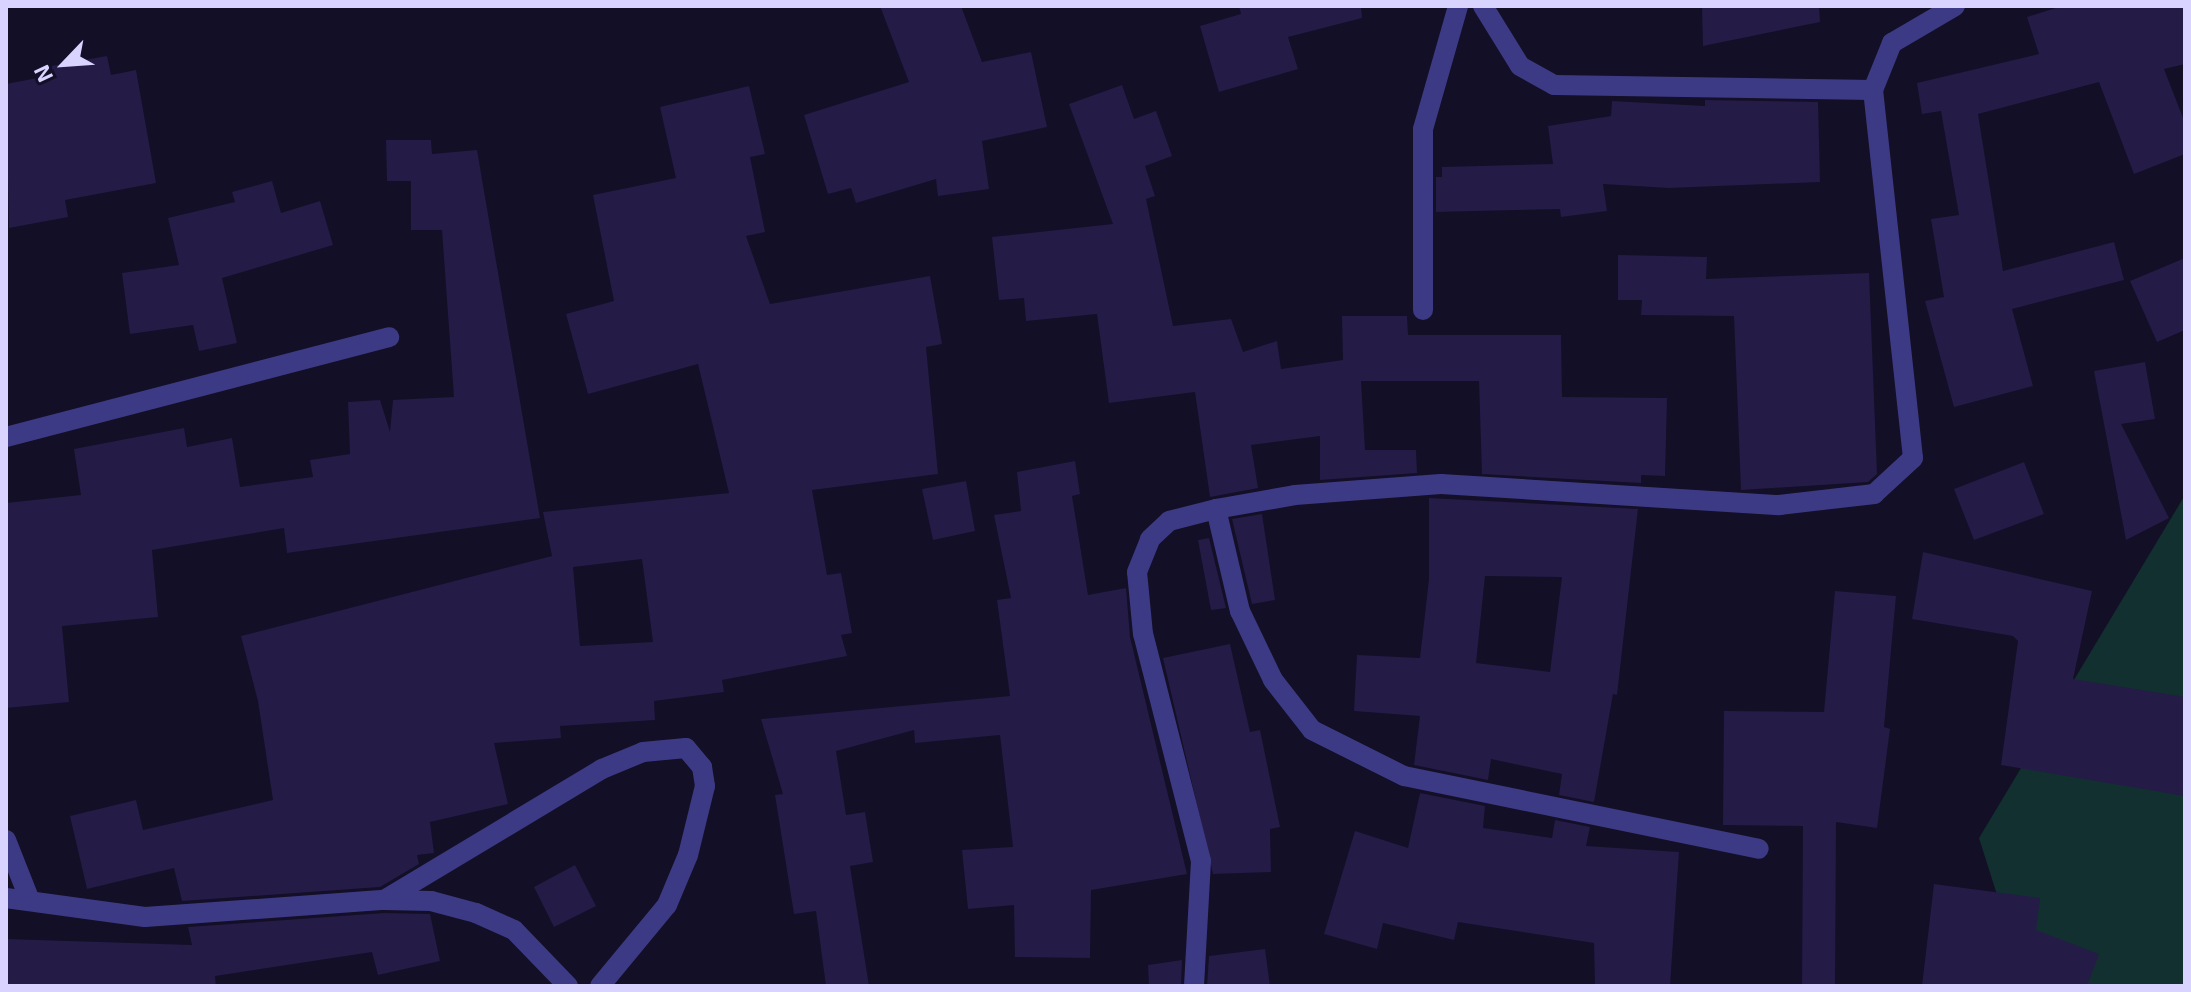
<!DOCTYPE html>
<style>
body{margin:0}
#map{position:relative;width:2191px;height:992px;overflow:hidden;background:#130f26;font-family:"Exo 2",sans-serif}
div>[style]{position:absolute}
.green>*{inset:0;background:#12302f}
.building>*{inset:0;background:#241b47}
.minor>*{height:20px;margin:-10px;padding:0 10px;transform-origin:10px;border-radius:10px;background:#3d3a85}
span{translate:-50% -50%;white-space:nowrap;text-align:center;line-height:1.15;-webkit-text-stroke:6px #130f26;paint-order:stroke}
.frame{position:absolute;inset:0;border:8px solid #d9d4ff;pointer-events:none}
.north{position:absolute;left:24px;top:24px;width:80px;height:80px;-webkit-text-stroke:6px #130f26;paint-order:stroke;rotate:245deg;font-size:22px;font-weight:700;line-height:32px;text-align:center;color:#d9d4ff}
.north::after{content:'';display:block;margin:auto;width:28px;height:36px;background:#d9d4ff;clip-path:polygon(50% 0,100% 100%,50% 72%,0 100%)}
</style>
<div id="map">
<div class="green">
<div style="clip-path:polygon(2185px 495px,2185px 986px,2026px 986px,1979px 838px)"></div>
</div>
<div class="building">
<div style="clip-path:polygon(880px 6px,961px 6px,982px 62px,1031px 52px,1047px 127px,982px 141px,989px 189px,938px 196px,936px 179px,856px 203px,851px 188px,828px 194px,804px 115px,909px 82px)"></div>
<div style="clip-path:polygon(1239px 6px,1361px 6px,1362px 18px,1288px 37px,1298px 69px,1219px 92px,1200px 26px,1241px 14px)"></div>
<div style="clip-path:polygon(1702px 6px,1819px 6px,1820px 22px,1703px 46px)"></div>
<div style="clip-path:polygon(2062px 6px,2185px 6px,2185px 64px,2164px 69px,2185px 123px,2185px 154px,2134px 174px,2099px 82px,1978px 114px,2003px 271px,2114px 242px,2124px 280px,2012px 309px,2033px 386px,1954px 407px,1925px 301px,1944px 297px,1931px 219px,1959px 215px,1941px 111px,1922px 114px,1917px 83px,2039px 54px,2027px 17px)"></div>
<div style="clip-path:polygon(107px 56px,111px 75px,136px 70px,156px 183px,65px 200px,68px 217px,9px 228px,6px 84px,53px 75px,51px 66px)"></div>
<div style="clip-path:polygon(1122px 85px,1134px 119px,1156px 111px,1172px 156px,1145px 166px,1155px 196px,1146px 199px,1173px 326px,1231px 319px,1243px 352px,1277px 341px,1281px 369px,1343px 360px,1342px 316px,1407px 316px,1408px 335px,1561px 335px,1562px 397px,1667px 398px,1665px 476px,1641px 475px,1641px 483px,1482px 474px,1479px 381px,1361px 381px,1365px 450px,1416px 450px,1417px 473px,1320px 480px,1320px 436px,1251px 445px,1258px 488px,1210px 497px,1195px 392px,1109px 403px,1097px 314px,1026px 321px,1024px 298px,999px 300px,992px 237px,1113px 224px,1069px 104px)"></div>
<div style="clip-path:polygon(evenodd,749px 86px,765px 154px,750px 157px,765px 232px,746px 236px,770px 304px,930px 276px,942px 344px,926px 347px,938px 474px,812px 490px,827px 575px,841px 573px,852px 633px,841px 635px,847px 656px,722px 680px,724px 692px,654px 701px,655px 720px,560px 726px,561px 738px,494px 743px,508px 804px,430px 822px,434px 853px,417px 855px,419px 864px,380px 887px,182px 901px,174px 868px,87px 889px,70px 816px,136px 800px,143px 830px,273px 800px,258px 701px,241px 636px,552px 556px,543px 512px,729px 493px,698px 364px,588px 394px,566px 314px,614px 301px,593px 195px,676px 178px,660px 107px,749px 86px,642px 559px,653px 642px,580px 646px,573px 567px,642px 559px)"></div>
<div style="clip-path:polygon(1705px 100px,1818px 102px,1820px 182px,1669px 188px,1603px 184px,1607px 211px,1561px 217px,1560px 209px,1436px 212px,1436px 177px,1442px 177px,1442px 167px,1553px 164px,1548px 126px,1611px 116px,1612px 101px,1705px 106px)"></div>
<div style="clip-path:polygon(386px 140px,431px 140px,432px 154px,477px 150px,540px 518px,287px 553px,284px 528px,152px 550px,158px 617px,62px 626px,69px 702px,6px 708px,6px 503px,81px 495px,74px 449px,184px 428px,187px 447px,232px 438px,240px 487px,313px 477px,310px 460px,350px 454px,348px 402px,380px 400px,390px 432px,393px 400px,454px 397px,442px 230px,411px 230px,411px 181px,387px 181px)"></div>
<div style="clip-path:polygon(272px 181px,281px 213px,320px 201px,333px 245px,222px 278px,237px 343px,199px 351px,193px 325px,130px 334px,122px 273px,179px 265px,168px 218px,235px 202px,232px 192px)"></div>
<div style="clip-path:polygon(1618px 255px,1707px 257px,1706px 279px,1869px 273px,1877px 474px,1868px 482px,1741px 490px,1734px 316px,1641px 315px,1642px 300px,1618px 300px)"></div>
<div style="clip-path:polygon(2185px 258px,2185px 330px,2157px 342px,2130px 281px)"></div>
<div style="clip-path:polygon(2145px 362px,2155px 419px,2121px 424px,2169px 518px,2126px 540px,2094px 371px)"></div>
<div style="clip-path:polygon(1075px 461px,1080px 494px,1072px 496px,1088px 595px,1126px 588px,1130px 637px,1187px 874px,1091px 890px,1090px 958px,1015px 957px,1014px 905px,968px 909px,962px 850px,1013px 847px,1000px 735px,915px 743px,914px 730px,836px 751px,846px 815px,865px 812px,873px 862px,850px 866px,869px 986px,826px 986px,816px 911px,794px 914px,775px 795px,783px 794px,761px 719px,1010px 696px,997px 600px,1011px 598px,994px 515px,1021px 511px,1017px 472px)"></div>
<div style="clip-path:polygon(2024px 462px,2044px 514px,1974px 540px,1954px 489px)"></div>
<div style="clip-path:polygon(966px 481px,975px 531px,933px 540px,922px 489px)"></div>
<div style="clip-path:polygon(evenodd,1429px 498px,1638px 509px,1617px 695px,1613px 694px,1594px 802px,1559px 795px,1562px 774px,1491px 759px,1488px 780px,1414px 765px,1420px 716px,1354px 711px,1357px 655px,1420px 658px,1429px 579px,1429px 498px,1485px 576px,1562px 577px,1550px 672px,1476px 663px,1485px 576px)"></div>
<div style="clip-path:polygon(1262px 514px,1275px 600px,1252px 604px,1232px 519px)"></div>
<div style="clip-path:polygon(1209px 538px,1226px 608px,1211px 610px,1198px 540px)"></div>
<div style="clip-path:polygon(1923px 552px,2092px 591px,2073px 679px,2185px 697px,2185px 796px,2001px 765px,2018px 641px,2013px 636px,1912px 619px)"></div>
<div style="clip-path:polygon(1835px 591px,1896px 596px,1884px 727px,1890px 729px,1877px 828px,1836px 822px,1835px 986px,1802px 986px,1803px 826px,1723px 825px,1724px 711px,1824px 712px)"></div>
<div style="clip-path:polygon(1230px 644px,1250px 732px,1260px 730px,1280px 827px,1270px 829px,1271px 872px,1213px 874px,1163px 658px)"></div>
<div style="clip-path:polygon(1420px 793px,1485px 806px,1483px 828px,1552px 838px,1555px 820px,1590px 827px,1586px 846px,1679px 852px,1670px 986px,1595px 986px,1594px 943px,1458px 922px,1454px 940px,1383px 923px,1377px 949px,1324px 934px,1355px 831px,1408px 848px)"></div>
<div style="clip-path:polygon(575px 865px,596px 906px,554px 927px,534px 887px)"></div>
<div style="clip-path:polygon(1934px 884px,2040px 898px,2036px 930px,2099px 954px,2087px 986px,1922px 986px)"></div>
<div style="clip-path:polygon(384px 913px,430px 914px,440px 961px,378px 975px,372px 952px,215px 976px,216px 986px,6px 986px,6px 939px,192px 945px,188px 927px)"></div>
<div style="clip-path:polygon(1265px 949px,1270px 986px,1207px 986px,1209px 956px)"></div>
<div style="clip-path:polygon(1182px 960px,1181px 986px,1149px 986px,1148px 965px)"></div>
</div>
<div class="minor">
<div style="left:1483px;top:6px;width:70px;rotate:58.3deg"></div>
<div style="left:1520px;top:66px;width:39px;rotate:29deg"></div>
<div style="left:1554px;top:85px;width:319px;rotate:0.9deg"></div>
<div style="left:1423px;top:310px;width:181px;rotate:-90deg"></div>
<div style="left:1423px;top:129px;width:128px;rotate:-74.1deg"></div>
<div style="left:6px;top:437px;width:396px;rotate:-14.6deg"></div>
<div style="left:1216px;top:509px;width:105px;rotate:76.8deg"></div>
<div style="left:1240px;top:611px;width:76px;rotate:64.4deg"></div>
<div style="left:1273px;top:680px;width:63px;rotate:52deg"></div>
<div style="left:1312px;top:730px;width:103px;rotate:26.6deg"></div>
<div style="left:1404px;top:776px;width:362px;rotate:11.6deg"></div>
<div style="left:6px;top:840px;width:62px;rotate:68.4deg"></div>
<div style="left:6px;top:898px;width:140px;rotate:7.8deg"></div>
<div style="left:145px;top:917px;width:240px;rotate:-4.1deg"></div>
<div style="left:384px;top:900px;width:47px;rotate:1.2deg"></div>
<div style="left:431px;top:901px;width:47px;rotate:14.9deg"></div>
<div style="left:476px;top:913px;width:42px;rotate:24.1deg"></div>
<div style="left:514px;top:930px;width:78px;rotate:46deg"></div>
<div style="left:384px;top:900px;width:254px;rotate:-31deg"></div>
<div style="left:602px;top:769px;width:44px;rotate:-22.5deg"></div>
<div style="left:643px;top:752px;width:43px;rotate:-5.3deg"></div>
<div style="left:686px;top:748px;width:25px;rotate:50deg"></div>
<div style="left:702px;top:767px;width:19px;rotate:81deg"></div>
<div style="left:705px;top:786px;width:71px;rotate:103.8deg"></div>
<div style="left:688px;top:855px;width:54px;rotate:112.8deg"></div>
<div style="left:667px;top:905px;width:105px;rotate:129.6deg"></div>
<div style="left:1194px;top:986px;width:125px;rotate:-86.8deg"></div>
<div style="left:1201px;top:861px;width:234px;rotate:-104.3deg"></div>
<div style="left:1143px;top:634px;width:62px;rotate:-95.5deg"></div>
<div style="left:1137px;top:572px;width:35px;rotate:-68deg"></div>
<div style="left:1150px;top:539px;width:26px;rotate:-43deg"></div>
<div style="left:1169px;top:521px;width:49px;rotate:-14.3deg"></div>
<div style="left:1216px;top:509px;width:80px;rotate:-10deg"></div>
<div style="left:1295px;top:495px;width:146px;rotate:-4.3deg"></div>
<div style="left:1441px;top:484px;width:339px;rotate:3.6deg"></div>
<div style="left:1779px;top:505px;width:96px;rotate:-6.6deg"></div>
<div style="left:1874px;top:494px;width:53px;rotate:-42.7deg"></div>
<div style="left:1913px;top:458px;width:370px;rotate:-96.2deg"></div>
<div style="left:1873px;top:90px;width:51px;rotate:-68deg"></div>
<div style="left:1892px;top:43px;width:73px;rotate:-30.4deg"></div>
</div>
<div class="frame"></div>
<div class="north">N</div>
</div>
